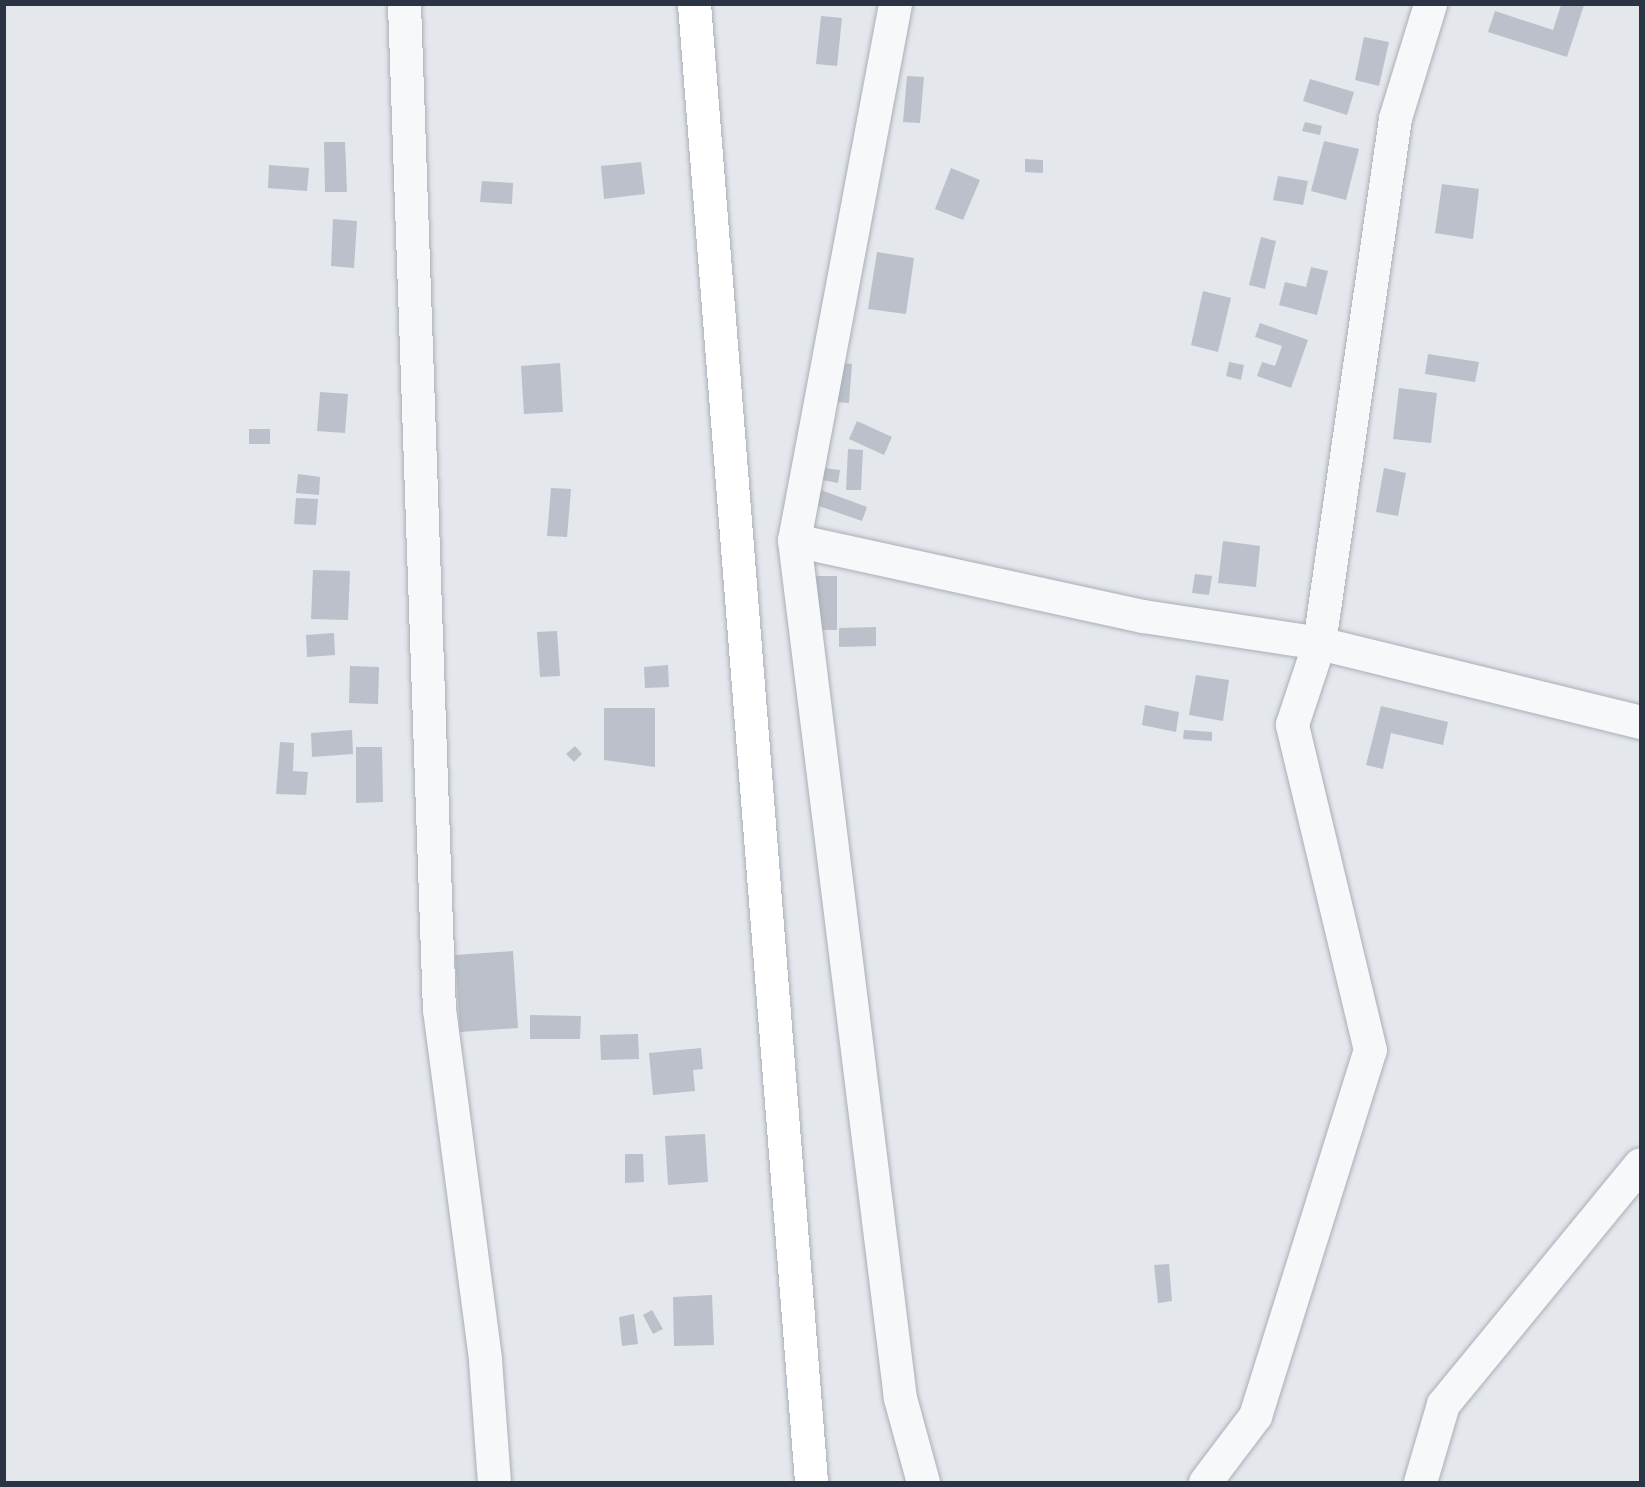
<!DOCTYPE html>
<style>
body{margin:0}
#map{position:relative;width:1645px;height:1487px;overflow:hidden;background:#e4e7ec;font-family:"Archivo Narrow",sans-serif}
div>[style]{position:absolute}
.building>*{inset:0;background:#bbc0ca}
.roads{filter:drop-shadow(0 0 2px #a9aeb7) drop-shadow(0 0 2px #a9aeb7)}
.minor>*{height:33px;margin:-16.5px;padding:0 16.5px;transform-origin:16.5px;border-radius:16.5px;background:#f7f8fa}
.major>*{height:33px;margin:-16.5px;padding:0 16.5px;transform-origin:16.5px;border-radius:16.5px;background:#fff}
span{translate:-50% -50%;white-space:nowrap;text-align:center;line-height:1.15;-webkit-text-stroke:6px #f4f6f9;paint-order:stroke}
.frame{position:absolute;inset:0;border:6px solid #2b3445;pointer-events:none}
</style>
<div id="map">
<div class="building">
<div style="clip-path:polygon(1561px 5px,1584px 5px,1567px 57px,1488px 32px,1495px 11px,1553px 30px)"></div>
<div style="clip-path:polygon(821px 16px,842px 18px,837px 66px,816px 64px)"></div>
<div style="clip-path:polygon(1364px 37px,1389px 42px,1379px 86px,1355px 80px)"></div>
<div style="clip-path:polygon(907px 76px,924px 77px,920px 123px,903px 122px)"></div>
<div style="clip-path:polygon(1310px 79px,1354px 92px,1347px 115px,1303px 101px)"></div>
<div style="clip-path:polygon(1305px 122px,1322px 126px,1320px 135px,1302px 131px)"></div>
<div style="clip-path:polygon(1324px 141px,1359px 149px,1346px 200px,1311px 191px)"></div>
<div style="clip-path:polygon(324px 142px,345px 142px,347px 192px,325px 192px)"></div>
<div style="clip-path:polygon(1025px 159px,1043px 160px,1043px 173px,1025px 172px)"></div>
<div style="clip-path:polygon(641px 162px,645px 194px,604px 199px,601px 166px)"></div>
<div style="clip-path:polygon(269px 165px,309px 168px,307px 191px,268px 188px)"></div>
<div style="clip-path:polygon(951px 168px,980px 180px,963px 220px,935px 209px)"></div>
<div style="clip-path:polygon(1278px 176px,1308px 181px,1303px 205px,1273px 200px)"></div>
<div style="clip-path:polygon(482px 181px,513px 183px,512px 204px,480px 202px)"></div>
<div style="clip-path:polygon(1442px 184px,1479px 189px,1473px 239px,1435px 233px)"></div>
<div style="clip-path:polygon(333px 219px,357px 221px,354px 268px,331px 266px)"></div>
<div style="clip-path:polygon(1261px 237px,1276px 241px,1265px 289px,1249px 285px)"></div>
<div style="clip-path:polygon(877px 252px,914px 258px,906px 314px,868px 309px)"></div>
<div style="clip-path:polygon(1311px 267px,1328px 271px,1317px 315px,1279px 305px,1285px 282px,1306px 287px)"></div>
<div style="clip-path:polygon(1203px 291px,1231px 298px,1218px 352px,1191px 345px)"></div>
<div style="clip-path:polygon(1260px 323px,1308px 340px,1291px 388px,1257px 376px,1262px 362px,1275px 366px,1282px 346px,1255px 337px)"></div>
<div style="clip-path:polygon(1428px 354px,1479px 362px,1475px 382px,1425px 374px)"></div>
<div style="clip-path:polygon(831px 362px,852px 364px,849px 403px,827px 401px)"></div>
<div style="clip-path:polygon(1229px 362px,1244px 365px,1241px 380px,1226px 376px)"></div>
<div style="clip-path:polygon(560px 363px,563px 412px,524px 414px,521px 366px)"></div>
<div style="clip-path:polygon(1399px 388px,1437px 393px,1431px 443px,1393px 439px)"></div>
<div style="clip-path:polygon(320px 392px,348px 394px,345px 433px,317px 431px)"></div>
<div style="clip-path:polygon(857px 421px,892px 437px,884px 455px,849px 439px)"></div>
<div style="clip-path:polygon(249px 429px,270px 429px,270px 444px,249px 444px)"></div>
<div style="clip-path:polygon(848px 449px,863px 450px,861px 490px,846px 490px)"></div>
<div style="clip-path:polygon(824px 468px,840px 470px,838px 483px,822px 480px)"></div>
<div style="clip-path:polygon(1384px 468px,1406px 473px,1398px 516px,1376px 512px)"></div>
<div style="clip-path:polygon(298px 474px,320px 477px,319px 495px,296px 493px)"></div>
<div style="clip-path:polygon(551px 488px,571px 489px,567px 537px,547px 536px)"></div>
<div style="clip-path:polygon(821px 490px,867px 507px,862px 521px,816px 505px)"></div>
<div style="clip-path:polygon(296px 498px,318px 499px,316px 525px,294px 524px)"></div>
<div style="clip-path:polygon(1223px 541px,1260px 546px,1256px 587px,1218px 583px)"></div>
<div style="clip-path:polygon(313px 570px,350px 571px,348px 620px,311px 619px)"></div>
<div style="clip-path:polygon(1195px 574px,1212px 576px,1209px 595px,1192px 593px)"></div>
<div style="clip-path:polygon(815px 576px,837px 576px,837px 630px,815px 630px)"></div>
<div style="clip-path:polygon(876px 627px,876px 646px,839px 647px,839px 628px)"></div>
<div style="clip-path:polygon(557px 631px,560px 676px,540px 677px,537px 632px)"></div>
<div style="clip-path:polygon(334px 633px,335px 655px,307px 657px,306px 635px)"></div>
<div style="clip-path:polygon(668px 665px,669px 687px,645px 688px,644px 667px)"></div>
<div style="clip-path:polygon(350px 666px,379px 667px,378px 704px,349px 703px)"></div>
<div style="clip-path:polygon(1196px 675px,1229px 680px,1223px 721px,1189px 715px)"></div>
<div style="clip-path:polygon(1145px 705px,1179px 712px,1176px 732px,1142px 725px)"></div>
<div style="clip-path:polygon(1381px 706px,1448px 722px,1443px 745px,1391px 733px,1383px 769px,1366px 765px)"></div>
<div style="clip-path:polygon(604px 708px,655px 708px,655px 767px,604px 760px)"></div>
<div style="clip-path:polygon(352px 730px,353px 754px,312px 757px,311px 733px)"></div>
<div style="clip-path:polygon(1184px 730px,1212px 732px,1212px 741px,1183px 739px)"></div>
<div style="clip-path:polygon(280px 742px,294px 743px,293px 771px,308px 772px,306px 795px,276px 794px)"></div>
<div style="clip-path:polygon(575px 746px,582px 754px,574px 762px,566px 754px)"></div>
<div style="clip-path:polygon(356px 747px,382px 747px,383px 802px,356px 803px)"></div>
<div style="clip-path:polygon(513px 951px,518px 1028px,460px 1032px,455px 955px)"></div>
<div style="clip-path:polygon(530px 1015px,581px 1016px,580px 1039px,530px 1039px)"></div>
<div style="clip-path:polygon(638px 1034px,639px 1059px,601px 1060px,600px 1035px)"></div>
<div style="clip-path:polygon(701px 1048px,703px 1069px,693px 1070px,695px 1091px,653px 1095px,649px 1053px)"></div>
<div style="clip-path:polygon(705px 1134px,708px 1182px,668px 1185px,665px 1136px)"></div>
<div style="clip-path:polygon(625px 1154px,643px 1154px,644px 1182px,625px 1183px)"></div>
<div style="clip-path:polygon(1169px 1264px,1172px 1301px,1158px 1303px,1154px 1265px)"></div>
<div style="clip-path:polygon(712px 1295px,714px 1345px,674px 1346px,673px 1297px)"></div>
<div style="clip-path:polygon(652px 1310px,663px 1329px,653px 1334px,643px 1315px)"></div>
<div style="clip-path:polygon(634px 1314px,638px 1344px,622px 1346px,619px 1317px)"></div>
</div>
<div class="roads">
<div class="minor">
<div style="left:404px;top:4px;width:1006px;rotate:88.01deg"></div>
<div style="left:439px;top:1009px;width:354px;rotate:82.5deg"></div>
<div style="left:485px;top:1360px;width:122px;rotate:85.8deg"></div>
<div style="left:895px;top:4px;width:545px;rotate:100.67deg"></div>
<div style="left:794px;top:540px;width:865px;rotate:82.96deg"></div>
<div style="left:900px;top:1398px;width:87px;rotate:74.7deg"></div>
<div style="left:794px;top:540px;width:357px;rotate:12.3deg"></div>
<div style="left:1143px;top:616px;width:178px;rotate:8.7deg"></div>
<div style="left:1319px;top:643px;width:331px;rotate:13.8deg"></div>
<div style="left:1205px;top:1482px;width:83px;rotate:-52.9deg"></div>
<div style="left:1255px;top:1416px;width:384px;rotate:-72.6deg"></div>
<div style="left:1370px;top:1050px;width:335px;rotate:-103.5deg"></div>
<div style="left:1292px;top:724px;width:85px;rotate:-71.6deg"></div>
<div style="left:1319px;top:643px;width:530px;rotate:-81.76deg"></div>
<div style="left:1395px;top:118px;width:119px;rotate:-72.9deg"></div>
<div style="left:1420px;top:1482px;width:81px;rotate:-73.6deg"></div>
<div style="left:1443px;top:1404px;width:310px;rotate:-50.6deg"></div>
</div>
<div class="major">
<div style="left:694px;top:4px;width:1483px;rotate:85.47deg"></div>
</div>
</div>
<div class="frame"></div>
</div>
